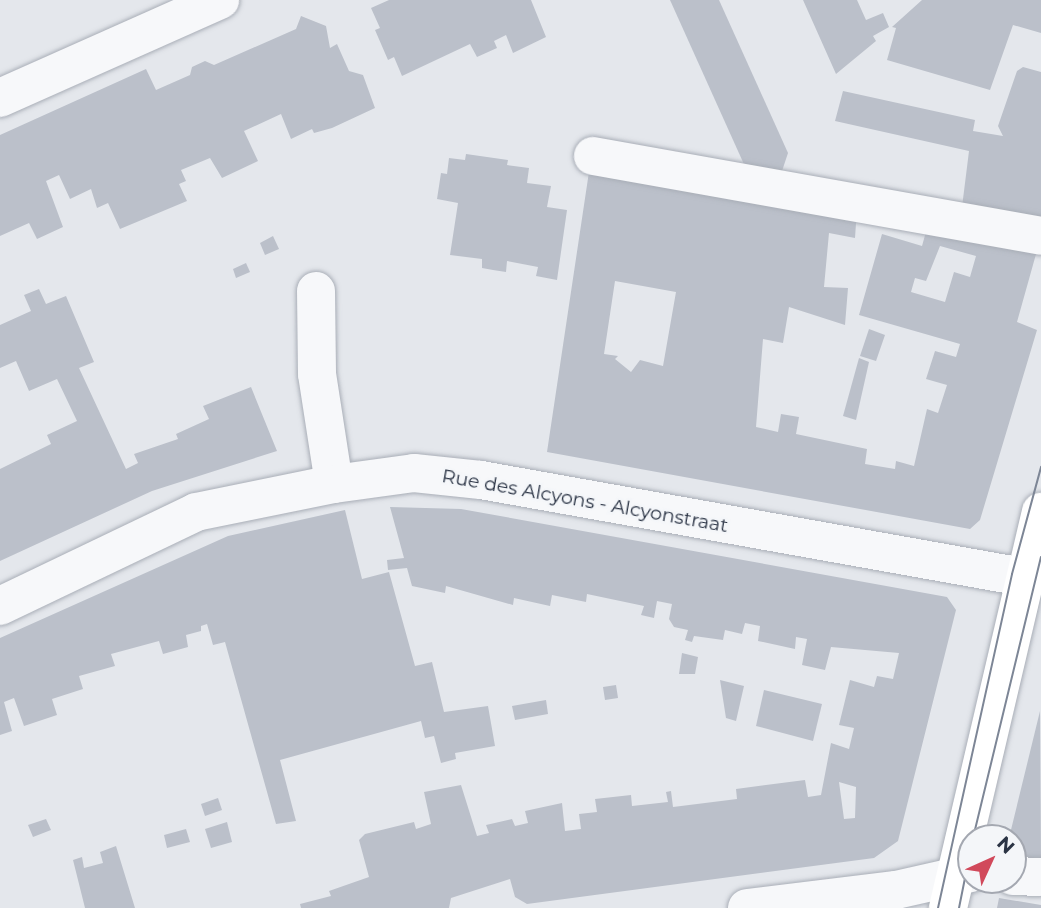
<!DOCTYPE html>
<style>
body{margin:0}
#map{position:relative;width:1041px;height:908px;overflow:hidden;background:#e4e7ec;font-family:Montserrat,sans-serif}
div>[style]{position:absolute}
.building>*{inset:0;background:#bbc0ca}
.roads{filter:drop-shadow(0 0 2px #a9aeb7) drop-shadow(0 0 2px #a9aeb7)}
.minor>*{height:38px;margin:-19px;padding:0 19px;transform-origin:19px;border-radius:19px;background:#f7f8fa}
.major>*{height:38px;margin:-19px;padding:0 19px;transform-origin:19px;border-radius:19px;background:#fff}
.tram>*{height:2px;margin:-1px;padding:0 1px;transform-origin:1px;border-radius:1px;background:#7d8696}
span{translate:-50% -50%;white-space:nowrap;text-align:center;line-height:1.15;-webkit-text-stroke:5px #f4f6f9;paint-order:stroke}
.street-label{font-size:19px;color:#2b3445}
.north{position:absolute;left:957px;top:824px;width:70px;height:70px;box-sizing:border-box;background:#f4f6f9;border:2px solid #a4a8b1;border-radius:50%;rotate:45deg;font-size:19px;font-weight:700;line-height:28px;text-align:center;color:#2b3445}
.north::after{content:'';display:block;margin:auto;width:24px;height:32px;background:#d1495b;clip-path:polygon(50% 0,100% 100%,50% 72%,0 100%)}
</style>
<div id="map">
<div class="building">
<div style="clip-path:polygon(389px 0,531px 0,546px 37px,513px 53px,506px 35px,494px 41px,497px 48px,477px 57px,470px 44px,402px 76px,394px 57px,388px 60px,375px 30px,380px 28px,371px 8px)"></div>
<div style="clip-path:polygon(670px 0,719px 0,788px 153px,780px 177px,747px 171px)"></div>
<div style="clip-path:polygon(803px 0,857px 0,866px 20px,883px 13px,889px 27px,873px 36px,876px 41px,836px 74px)"></div>
<div style="clip-path:polygon(922px 0,1041px 0,1041px 33px,1013px 25px,990px 90px,887px 60px,896px 28px,892px 27px)"></div>
<div style="clip-path:polygon(301px 16px,326px 26px,330px 48px,337px 44px,349px 71px,363px 75px,375px 108px,332px 128px,314px 133px,312px 129px,291px 139px,281px 114px,244px 131px,258px 161px,222px 178px,210px 158px,181px 170px,186px 181px,179px 184px,187px 201px,120px 229px,108px 203px,97px 208px,91px 189px,70px 199px,59px 175px,46px 181px,63px 227px,37px 239px,29px 223px,0 236px,0 135px,146px 69px,156px 90px,190px 75px,192px 67px,205px 61px,214px 65px,296px 29px)"></div>
<div style="clip-path:polygon(1023px 67px,1041px 72px,1041px 221px,962px 207px,969px 151px,835px 121px,843px 91px,975px 120px,973px 131px,1003px 136px,998px 126px,1017px 71px)"></div>
<div style="clip-path:polygon(466px 154px,508px 160px,507px 165px,529px 168px,527px 183px,551px 186px,547px 207px,567px 210px,557px 280px,536px 276px,538px 267px,507px 261px,506px 272px,493px 270px,482px 268px,482px 259px,450px 255px,458px 203px,437px 199px,441px 173px,447px 174px,449px 158px,465px 160px)"></div>
<div style="clip-path:polygon(evenodd,590px 165px,857px 209px,855px 238px,829px 233px,824px 287px,848px 288px,845px 325px,789px 307px,783px 343px,763px 339px,756px 427px,778px 432px,781px 414px,799px 417px,796px 434px,867px 449px,865px 464px,895px 469px,896px 461px,914px 466px,927px 409px,938px 413px,947px 385px,926px 379px,935px 351px,956px 357px,960px 344px,859px 315px,882px 234px,922px 246px,929px 221px,1038px 247px,1017px 322px,1037px 330px,980px 520px,970px 529px,547px 452px,590px 165px,940px 246px,976px 256px,970px 277px,954px 272px,945px 302px,911px 292px,915px 278px,926px 281px,940px 246px,590px 165px,615px 281px,676px 292px,663px 366px,640px 360px,631px 372px,615px 359px,618px 356px,604px 354px,615px 281px)"></div>
<div style="clip-path:polygon(273px 236px,279px 249px,265px 255px,260px 243px)"></div>
<div style="clip-path:polygon(246px 263px,250px 272px,236px 278px,233px 269px)"></div>
<div style="clip-path:polygon(39px 289px,46px 304px,66px 296px,94px 362px,79px 368px,126px 469px,138px 463px,134px 454px,178px 439px,176px 434px,209px 419px,203px 406px,251px 387px,277px 451px,152px 491px,0 561px,0 469px,51px 444px,47px 435px,77px 421px,57px 379px,29px 391px,16px 361px,0 368px,0 325px,31px 311px,24px 295px)"></div>
<div style="clip-path:polygon(869px 329px,885px 335px,876px 361px,860px 356px)"></div>
<div style="clip-path:polygon(859px 358px,869px 362px,856px 420px,843px 416px)"></div>
<div style="clip-path:polygon(evenodd,390px 507px,461px 509px,947px 597px,956px 610px,898px 841px,874px 858px,527px 904px,515px 897px,510px 879px,451px 898px,449px 908px,301px 908px,300px 904px,331px 896px,329px 891px,369px 877px,359px 840px,365px 834px,414px 822px,416px 829px,431px 824px,424px 792px,461px 785px,477px 836px,489px 833px,486px 825px,512px 819px,515px 826px,528px 823px,525px 811px,562px 803px,565px 831px,581px 829px,579px 814px,597px 812px,595px 799px,631px 795px,632px 806px,668px 802px,666px 792px,671px 791px,673px 807px,737px 799px,736px 789px,805px 780px,808px 797px,821px 795px,831px 743px,849px 749px,854px 728px,839px 725px,850px 680px,874px 687px,877px 676px,893px 679px,899px 653px,831px 647px,825px 670px,802px 665px,807px 639px,796px 637px,795px 649px,758px 641px,760px 626px,745px 623px,742px 634px,725px 630px,723px 640px,694px 636px,692px 642px,685px 640px,688px 630px,674px 627px,669px 619px,672px 604px,657px 601px,654px 618px,641px 615px,644px 606px,587px 594px,586px 602px,552px 595px,550px 606px,514px 598px,513px 605px,446px 586px,445px 593px,412px 586px,407px 568px,388px 570px,387px 560px,404px 558px,390px 507px,839px 782px,856px 787px,855px 818px,844px 819px,839px 782px)"></div>
<div style="clip-path:polygon(345px 510px,362px 579px,389px 572px,415px 666px,432px 662px,444px 712px,488px 706px,495px 746px,455px 753px,456px 759px,441px 763px,434px 736px,425px 738px,421px 721px,280px 760px,296px 821px,276px 824px,225px 642px,213px 645px,207px 624px,201px 626px,201px 631px,186px 635px,188px 647px,163px 654px,159px 641px,111px 654px,115px 666px,79px 676px,83px 689px,52px 699px,57px 715px,24px 726px,14px 698px,4px 702px,12px 731px,0 735px,0 638px,228px 536px)"></div>
<div style="clip-path:polygon(682px 653px,698px 657px,695px 674px,679px 674px)"></div>
<div style="clip-path:polygon(720px 680px,744px 686px,736px 721px,726px 718px)"></div>
<div style="clip-path:polygon(616px 685px,618px 698px,605px 700px,603px 687px)"></div>
<div style="clip-path:polygon(764px 690px,822px 704px,813px 741px,756px 726px)"></div>
<div style="clip-path:polygon(546px 700px,548px 714px,515px 720px,512px 706px)"></div>
<div style="clip-path:polygon(1040px 711px,1041px 858px,1036px 859px,1013px 855px,1013px 838px,1009px 838px)"></div>
<div style="clip-path:polygon(218px 798px,222px 810px,205px 816px,201px 804px)"></div>
<div style="clip-path:polygon(46px 819px,51px 830px,33px 837px,28px 825px)"></div>
<div style="clip-path:polygon(227px 822px,232px 842px,211px 848px,205px 829px)"></div>
<div style="clip-path:polygon(186px 829px,190px 842px,167px 848px,164px 835px)"></div>
<div style="clip-path:polygon(116px 846px,135px 908px,85px 908px,73px 860px,82px 857px,84px 868px,103px 863px,100px 852px)"></div>
<div style="clip-path:polygon(999px 898px,1041px 905px,1041px 908px,997px 908px)"></div>
</div>
<div class="roads">
<div class="minor">
<div style="left:0;top:98px;width:241px;rotate:-24deg"></div>
<div style="left:593px;top:156px;width:455px;rotate:10.1deg"></div>
<div style="left:316px;top:291px;width:83px;rotate:89.3deg"></div>
<div style="left:317px;top:374px;width:111px;rotate:81.2deg"></div>
<div style="left:0;top:606px;width:217px;rotate:-25.6deg"></div>
<div style="left:196px;top:512px;width:141px;rotate:-11.5deg"></div>
<div style="left:334px;top:484px;width:81px;rotate:-7.8deg"></div>
<div style="left:414px;top:473px;width:67px;rotate:6deg"></div>
<div style="left:481px;top:480px;width:551px;rotate:10.15deg"></div>
<div style="left:1013px;top:876px;width:28px;rotate:2deg"></div>
<div style="left:747px;top:908px;width:150px;rotate:-6.9deg"></div>
<div style="left:896px;top:890px;width:77px;rotate:-12.8deg"></div>
</div>
<div class="major">
<div style="left:948px;top:908px;width:407px;rotate:-76.8deg"></div>
</div>
</div>
<div class="tram">
<div style="left:973px;top:838px;width:289px;rotate:-76.4deg"></div>
<div style="left:938px;top:908px;width:342px;rotate:-77.5deg"></div>
<div style="left:1012px;top:574px;width:111px;rotate:-74.8deg"></div>
<div style="left:959px;top:908px;width:61px;rotate:-78.7deg"></div>
</div>
<div class="street-label">
<span style="left:585px;top:501px;rotate:10deg">Rue des Alcyons - Alcyonstraat</span>
</div>
<div class="north">N</div>
</div>
